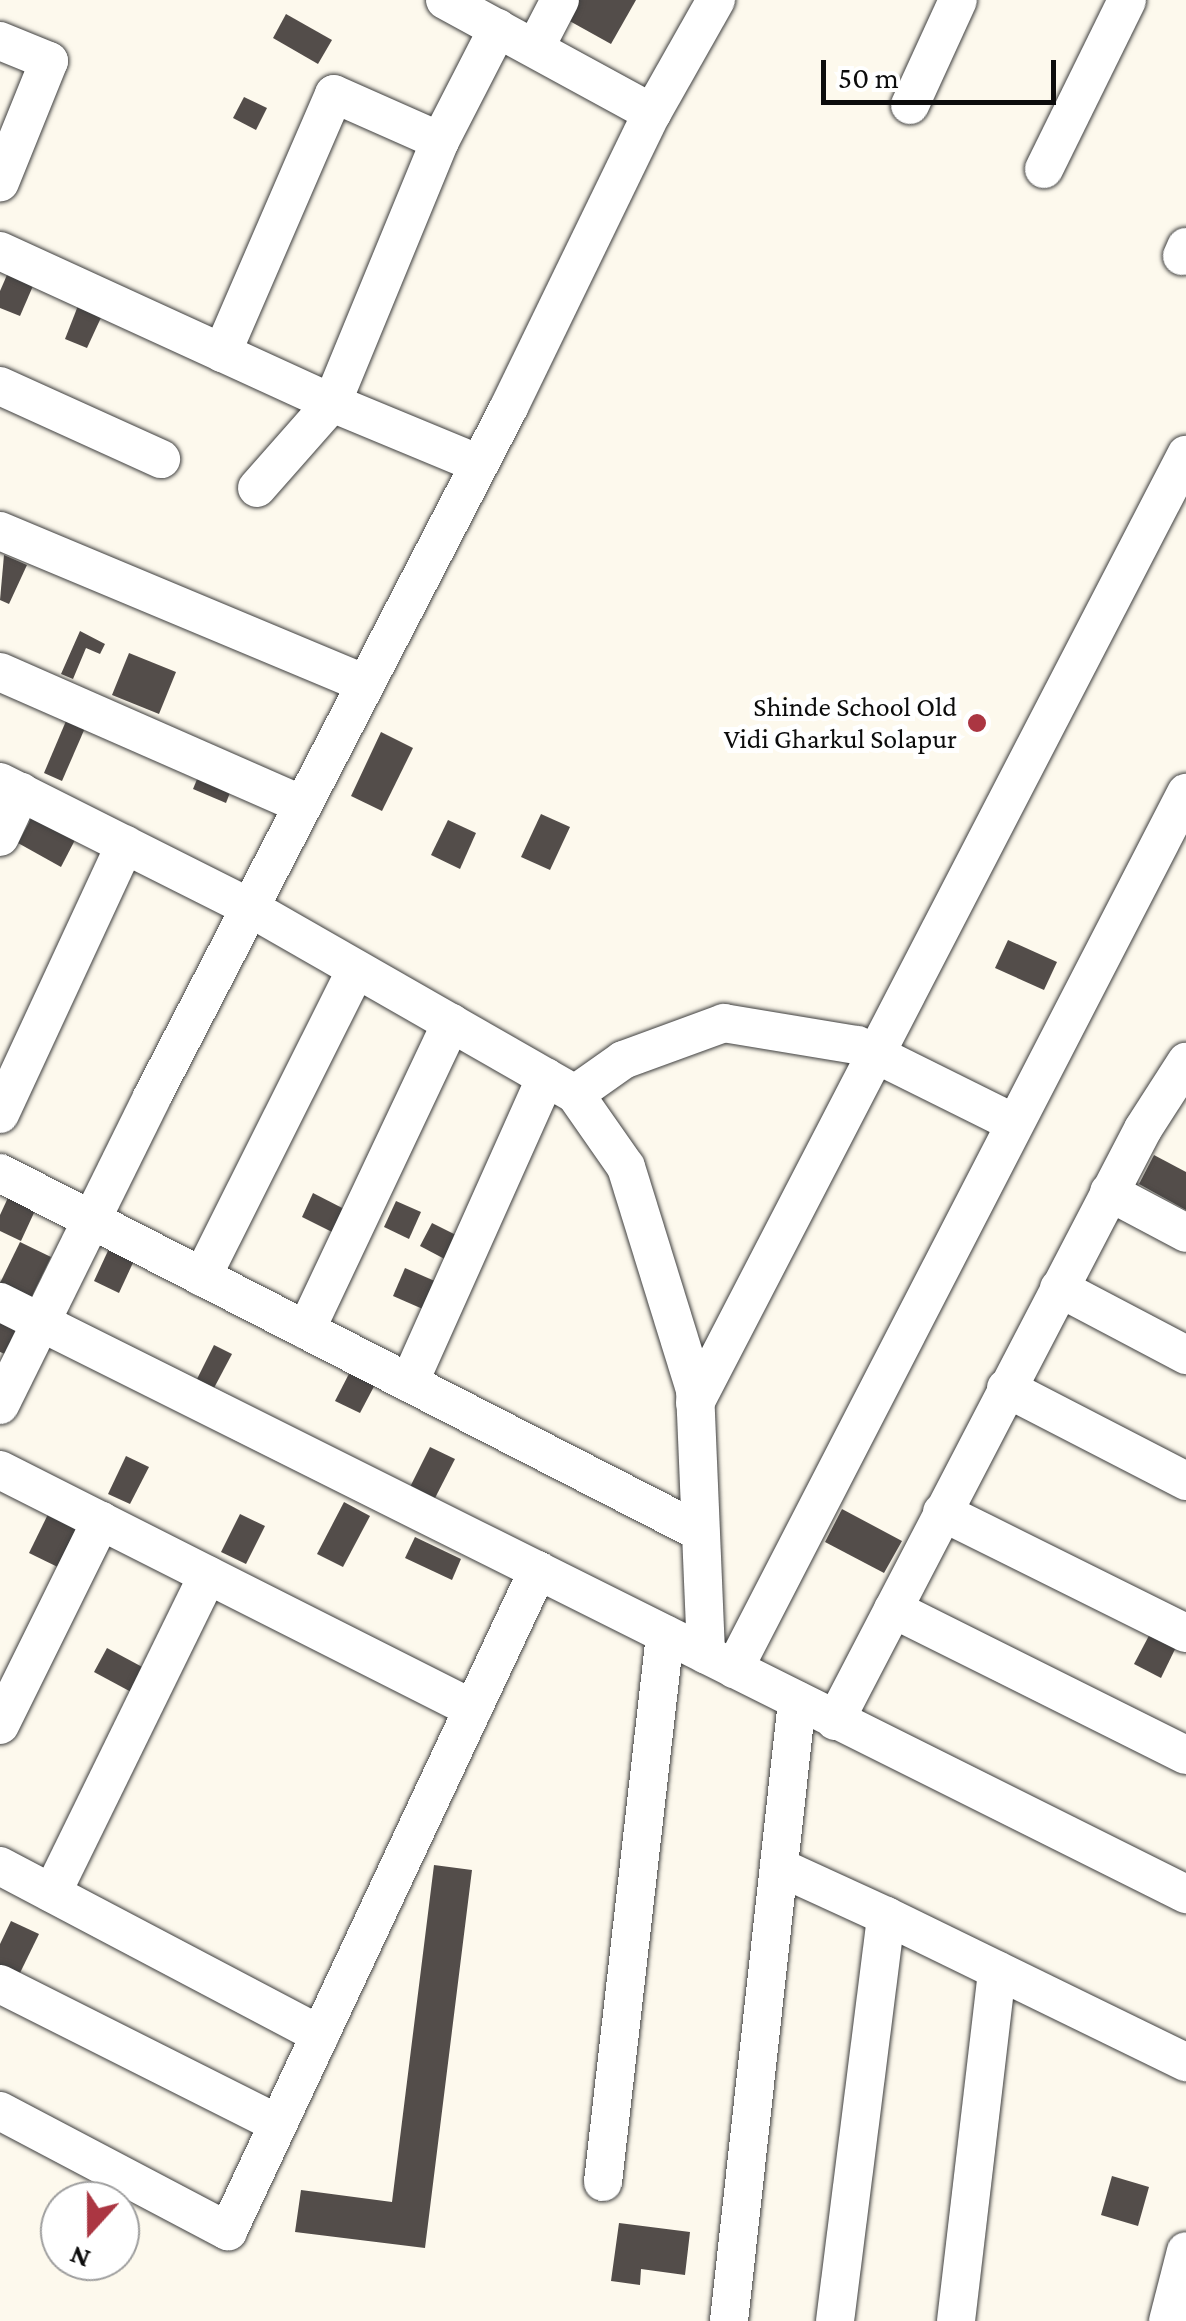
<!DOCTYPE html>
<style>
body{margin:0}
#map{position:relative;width:1186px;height:2321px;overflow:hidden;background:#fdf9ed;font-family:"Crimson Pro",serif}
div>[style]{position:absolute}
.building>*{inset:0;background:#534d4a}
.roads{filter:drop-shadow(0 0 2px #3f3f3f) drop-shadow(0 0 2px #3f3f3f)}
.minor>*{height:38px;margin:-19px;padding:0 19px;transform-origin:19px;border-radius:19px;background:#fff}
.dots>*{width:28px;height:28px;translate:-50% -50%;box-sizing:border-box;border:5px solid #fff;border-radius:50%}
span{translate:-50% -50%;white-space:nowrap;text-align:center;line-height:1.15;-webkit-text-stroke:10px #fff;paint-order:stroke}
.poi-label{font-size:28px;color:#0c0c0c}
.right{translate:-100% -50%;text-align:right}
.north{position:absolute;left:40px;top:2181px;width:100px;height:100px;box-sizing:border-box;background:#fff;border:2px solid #9e9e9e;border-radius:50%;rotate:201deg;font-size:28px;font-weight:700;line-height:40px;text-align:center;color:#0c0c0c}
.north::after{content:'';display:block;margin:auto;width:35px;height:45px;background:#ab3642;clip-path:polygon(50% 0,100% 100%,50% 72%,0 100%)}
.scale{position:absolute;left:821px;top:60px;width:235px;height:45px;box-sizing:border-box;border:5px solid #0c0c0c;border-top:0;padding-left:12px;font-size:30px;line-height:35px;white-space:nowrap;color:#0c0c0c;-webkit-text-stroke:8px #fff;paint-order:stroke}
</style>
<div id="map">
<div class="building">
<div style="clip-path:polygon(565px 0,636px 0,611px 44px,557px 14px)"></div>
<div style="clip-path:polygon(286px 14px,332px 40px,318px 64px,273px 38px)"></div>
<div style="clip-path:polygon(244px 97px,267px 108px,256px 130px,233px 118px)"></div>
<div style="clip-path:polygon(10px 268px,36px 279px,20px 316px,0 308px,0 291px)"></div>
<div style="clip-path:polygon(81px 298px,105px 309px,87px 348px,65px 339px)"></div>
<div style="clip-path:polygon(4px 555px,27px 565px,9px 604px,0 600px)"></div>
<div style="clip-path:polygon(80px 631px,105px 644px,100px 654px,86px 648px,73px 679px,61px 674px)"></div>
<div style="clip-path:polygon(129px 653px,176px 672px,159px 714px,112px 695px)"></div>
<div style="clip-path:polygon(66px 721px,85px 728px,62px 781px,44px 773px)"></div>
<div style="clip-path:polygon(381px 732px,413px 748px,382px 811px,351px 796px)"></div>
<div style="clip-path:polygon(200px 772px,233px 785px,226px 803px,193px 789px)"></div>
<div style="clip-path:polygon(541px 814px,570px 827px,550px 870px,521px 857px)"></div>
<div style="clip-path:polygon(32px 817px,75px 840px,61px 867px,18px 843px)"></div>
<div style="clip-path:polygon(448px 820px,476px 833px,460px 869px,431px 855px)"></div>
<div style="clip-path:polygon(1008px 940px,1057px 962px,1044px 990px,995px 968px)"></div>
<div style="clip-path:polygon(1154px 1155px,1186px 1172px,1186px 1210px,1139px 1184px)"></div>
<div style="clip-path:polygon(12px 1189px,39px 1202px,21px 1241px,0 1231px,0 1215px)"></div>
<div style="clip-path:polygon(313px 1193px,352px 1213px,340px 1236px,302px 1217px)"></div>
<div style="clip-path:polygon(396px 1201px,421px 1212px,409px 1239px,384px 1227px)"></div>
<div style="clip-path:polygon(432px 1223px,466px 1240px,454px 1264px,420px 1246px)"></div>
<div style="clip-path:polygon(113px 1240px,138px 1252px,119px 1293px,94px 1281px)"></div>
<div style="clip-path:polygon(20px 1242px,51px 1257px,31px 1298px,0 1283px)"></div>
<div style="clip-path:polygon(405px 1268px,437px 1282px,425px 1310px,393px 1296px)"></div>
<div style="clip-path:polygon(0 1321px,17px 1329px,5px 1354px,0 1352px)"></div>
<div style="clip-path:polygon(214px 1345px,232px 1354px,214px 1388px,197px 1379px)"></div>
<div style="clip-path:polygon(354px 1364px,379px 1377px,360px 1413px,335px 1401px)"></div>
<div style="clip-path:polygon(430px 1447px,455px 1459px,434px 1500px,410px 1487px)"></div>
<div style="clip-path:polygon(126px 1456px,149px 1467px,130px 1504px,108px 1494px)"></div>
<div style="clip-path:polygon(344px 1502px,370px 1516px,343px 1567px,317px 1554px)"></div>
<div style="clip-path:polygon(53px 1504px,94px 1523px,70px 1573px,29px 1553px)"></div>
<div style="clip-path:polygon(842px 1509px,902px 1541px,884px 1573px,825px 1542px)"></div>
<div style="clip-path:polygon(240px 1514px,265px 1526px,246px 1564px,221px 1552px)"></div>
<div style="clip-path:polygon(415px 1537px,461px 1559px,452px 1580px,405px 1558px)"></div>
<div style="clip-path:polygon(1153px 1628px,1179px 1641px,1161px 1678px,1134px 1664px)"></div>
<div style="clip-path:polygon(107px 1648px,146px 1669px,133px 1693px,94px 1672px)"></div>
<div style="clip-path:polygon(434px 1865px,472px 1870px,425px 2248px,295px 2232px,301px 2190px,392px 2202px)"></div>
<div style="clip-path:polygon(11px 1921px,39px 1934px,19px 1975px,0 1966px,0 1944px)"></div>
<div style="clip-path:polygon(1112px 2176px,1149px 2187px,1138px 2226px,1101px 2215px)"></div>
<div style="clip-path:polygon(619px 2223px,690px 2232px,685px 2275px,641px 2269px,640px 2285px,611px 2281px)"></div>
</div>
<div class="roads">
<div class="minor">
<div style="left:445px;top:0;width:236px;rotate:28.6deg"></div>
<div style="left:0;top:41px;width:53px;rotate:22.2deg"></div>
<div style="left:49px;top:61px;width:131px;rotate:112deg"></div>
<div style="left:535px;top:48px;width:54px;rotate:-62.5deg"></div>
<div style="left:910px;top:105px;width:115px;rotate:-65.4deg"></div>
<div style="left:1044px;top:169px;width:188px;rotate:-63.8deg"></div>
<div style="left:0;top:251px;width:365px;rotate:24.6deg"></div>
<div style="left:332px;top:403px;width:283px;rotate:-67.6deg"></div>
<div style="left:440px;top:141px;width:127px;rotate:-62.8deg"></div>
<div style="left:1182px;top:256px;width:10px;rotate:-66deg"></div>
<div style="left:222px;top:353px;width:282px;rotate:-66.6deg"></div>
<div style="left:334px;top:94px;width:116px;rotate:23.9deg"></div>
<div style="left:0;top:386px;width:177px;rotate:24.4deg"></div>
<div style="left:257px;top:488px;width:113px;rotate:-48.6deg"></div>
<div style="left:332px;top:403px;width:159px;rotate:22.5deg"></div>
<div style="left:0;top:531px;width:396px;rotate:22.7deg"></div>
<div style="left:0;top:672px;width:331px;rotate:23.7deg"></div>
<div style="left:0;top:782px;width:280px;rotate:26.7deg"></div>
<div style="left:250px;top:908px;width:374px;rotate:29.8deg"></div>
<div style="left:575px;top:1094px;width:89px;rotate:55.1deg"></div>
<div style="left:626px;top:1167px;width:233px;rotate:72.8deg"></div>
<div style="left:695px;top:1390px;width:265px;rotate:87.6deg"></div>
<div style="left:0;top:837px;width:50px;rotate:-65deg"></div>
<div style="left:575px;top:1094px;width:59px;rotate:-35.3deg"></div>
<div style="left:623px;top:1060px;width:108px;rotate:-20.1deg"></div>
<div style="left:724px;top:1023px;width:135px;rotate:9.4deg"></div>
<div style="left:857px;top:1045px;width:175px;rotate:26.4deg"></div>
<div style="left:0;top:1114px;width:297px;rotate:-65.1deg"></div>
<div style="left:0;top:1173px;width:787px;rotate:27.15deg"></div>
<div style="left:1109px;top:1192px;width:87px;rotate:28deg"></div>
<div style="left:202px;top:1277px;width:344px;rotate:-63.4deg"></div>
<div style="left:1059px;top:1288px;width:144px;rotate:27.8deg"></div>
<div style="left:0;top:1302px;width:1326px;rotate:26.53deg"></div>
<div style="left:306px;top:1330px;width:340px;rotate:-64.7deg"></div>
<div style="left:409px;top:1383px;width:335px;rotate:-65.9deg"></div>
<div style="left:1006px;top:1388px;width:203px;rotate:27.3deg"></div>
<div style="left:695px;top:1403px;width:1068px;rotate:-62.62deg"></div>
<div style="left:0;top:1405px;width:343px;rotate:-63.7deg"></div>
<div style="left:152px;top:1097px;width:777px;rotate:-62.64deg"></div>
<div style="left:509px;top:407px;width:327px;rotate:-64.1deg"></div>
<div style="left:652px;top:113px;width:130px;rotate:-60.5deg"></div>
<div style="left:0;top:1470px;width:530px;rotate:26.81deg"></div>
<div style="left:942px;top:1512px;width:272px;rotate:26.4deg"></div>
<div style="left:893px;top:1609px;width:327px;rotate:26.5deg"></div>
<div style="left:734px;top:1669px;width:986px;rotate:-62.71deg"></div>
<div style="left:835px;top:1721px;width:667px;rotate:-62.51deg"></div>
<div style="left:1143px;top:1129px;width:80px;rotate:-57.3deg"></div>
<div style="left:0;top:1725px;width:228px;rotate:-63.7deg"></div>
<div style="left:0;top:1866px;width:362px;rotate:27.8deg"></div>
<div style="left:779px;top:1867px;width:118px;rotate:24.6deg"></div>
<div style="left:52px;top:1893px;width:354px;rotate:-63.9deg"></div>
<div style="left:0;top:1984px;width:311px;rotate:26.7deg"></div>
<div style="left:0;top:2111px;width:258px;rotate:27.8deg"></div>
<div style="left:228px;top:2231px;width:730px;rotate:-64.87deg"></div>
<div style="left:603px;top:2182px;width:551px;rotate:-83.53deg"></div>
<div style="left:729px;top:2321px;width:624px;rotate:-83.74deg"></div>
<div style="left:835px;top:2321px;width:408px;rotate:-82.8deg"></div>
<div style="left:886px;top:1916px;width:334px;rotate:26deg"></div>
<div style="left:956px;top:2321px;width:353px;rotate:-83.3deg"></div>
<div style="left:1168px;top:2321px;width:72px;rotate:-75.6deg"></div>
</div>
</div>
<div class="dots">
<div style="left:977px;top:723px;background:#ab3642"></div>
</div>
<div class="poi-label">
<span class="right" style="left:957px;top:723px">Shinde School Old<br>Vidi Gharkul Solapur</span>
</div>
<div class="north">N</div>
<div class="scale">50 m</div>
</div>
